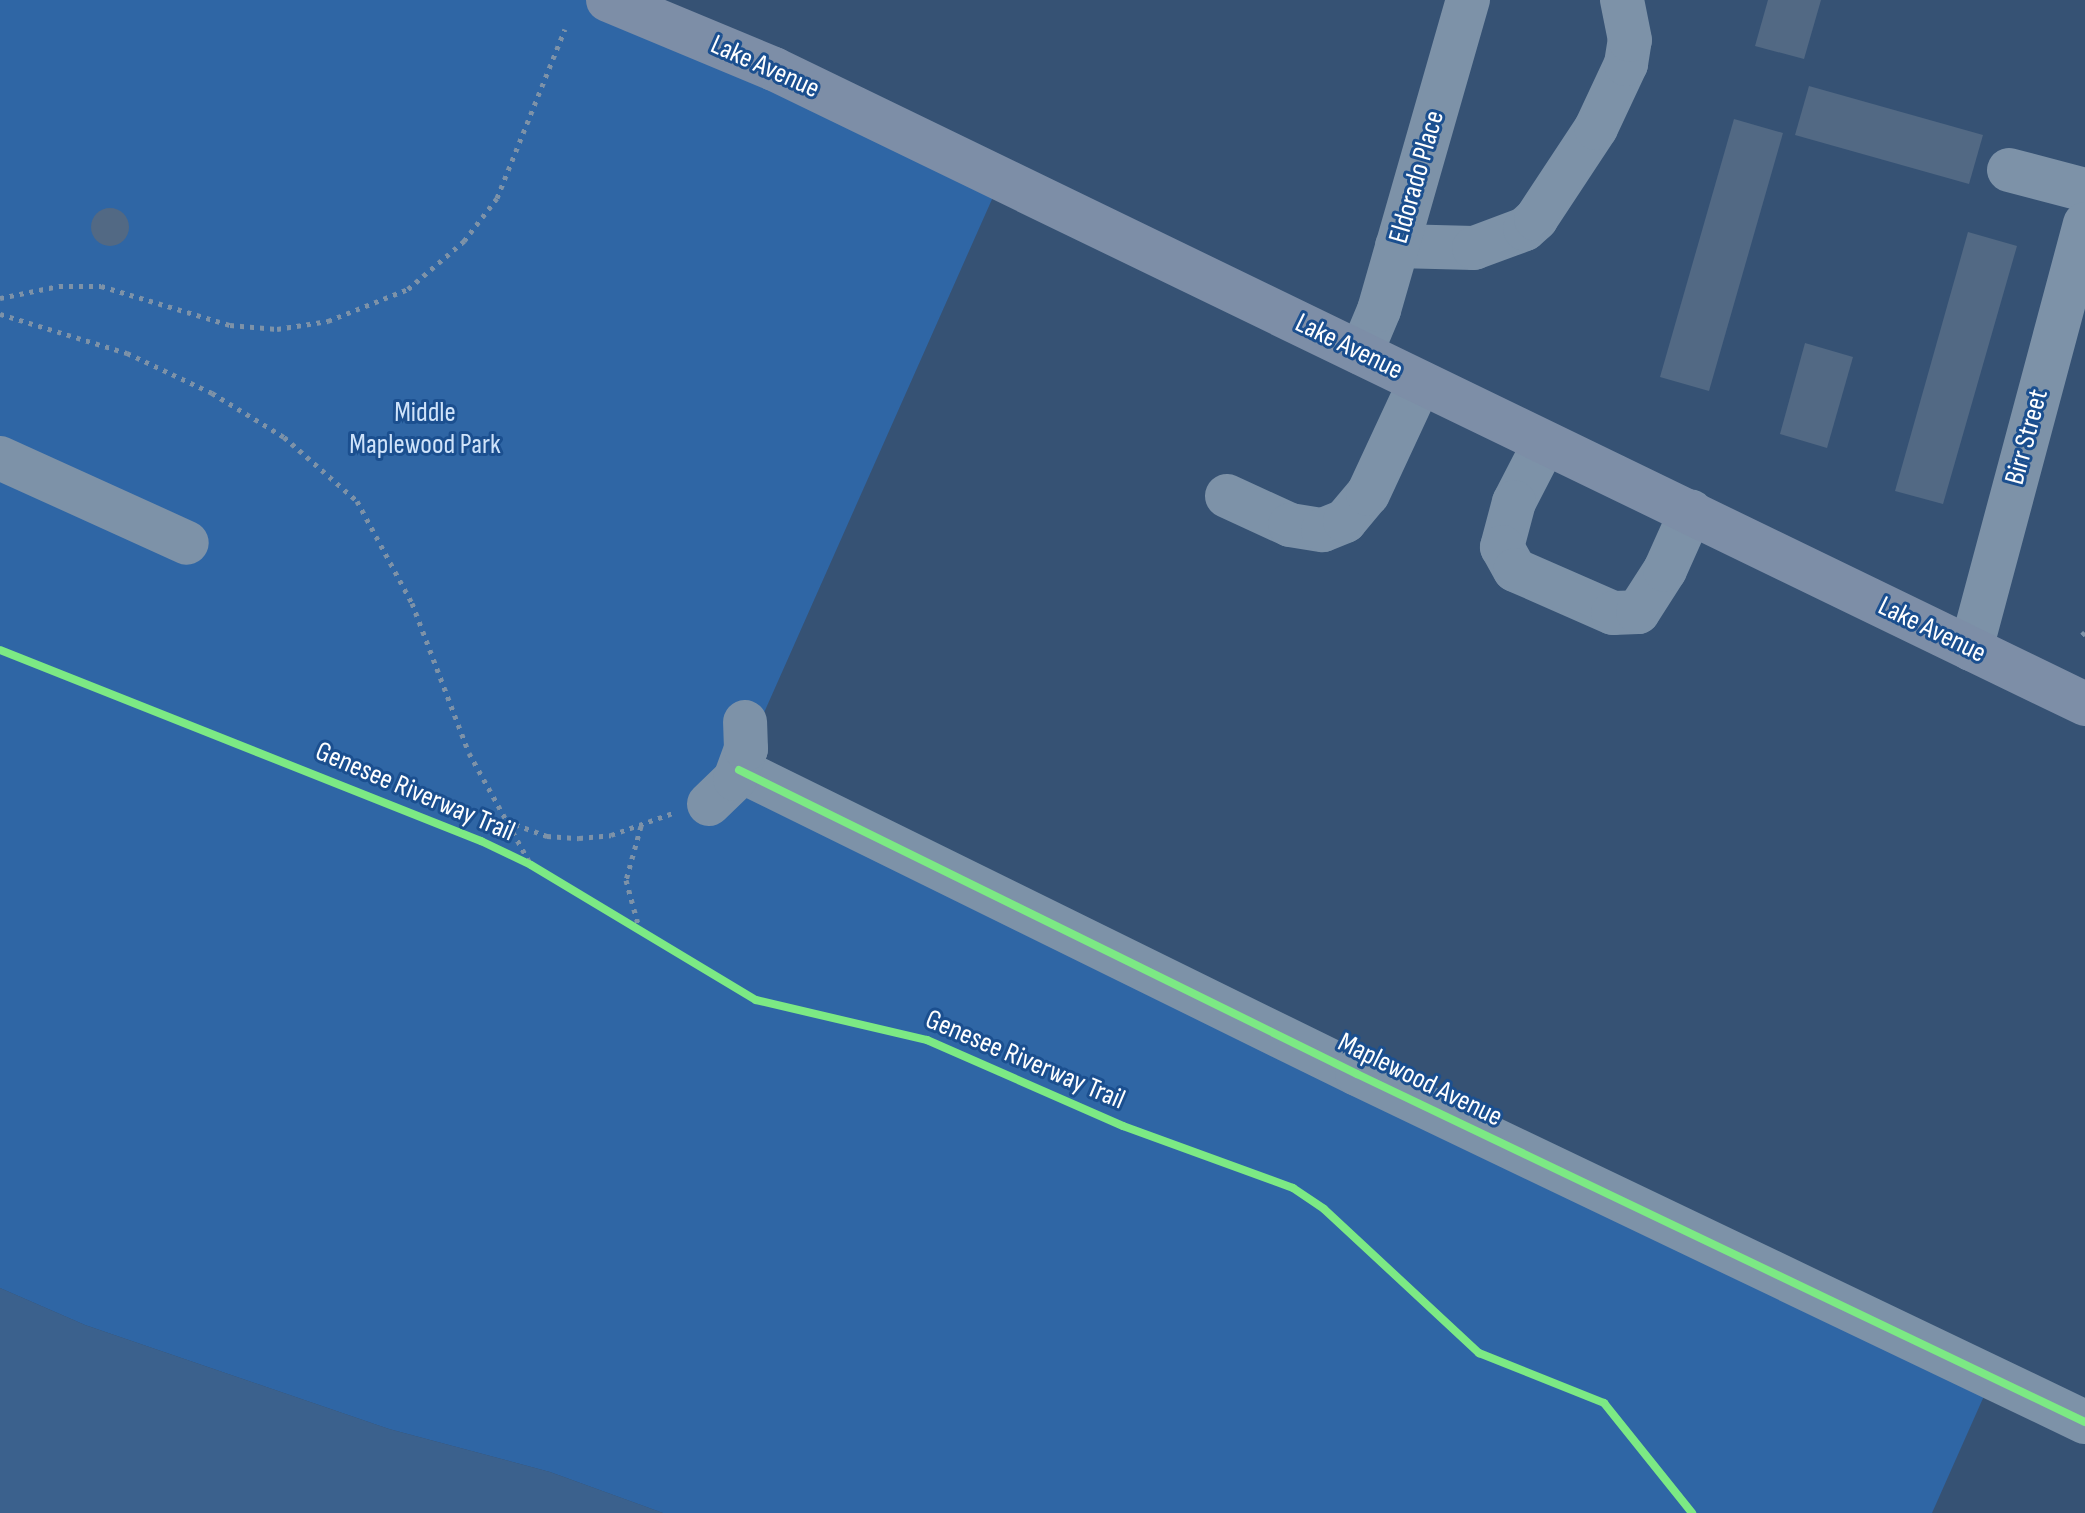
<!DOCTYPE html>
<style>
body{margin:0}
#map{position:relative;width:2085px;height:1513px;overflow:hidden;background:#365274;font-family:"Sofia Sans Condensed",sans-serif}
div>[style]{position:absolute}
.green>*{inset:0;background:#2f66a5}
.water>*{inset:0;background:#3b618d}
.building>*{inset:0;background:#526984}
.round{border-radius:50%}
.path>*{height:5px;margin-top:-2.5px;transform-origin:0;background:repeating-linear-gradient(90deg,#7d92a8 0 4px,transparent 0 10px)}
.minor>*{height:44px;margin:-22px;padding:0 22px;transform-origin:22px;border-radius:22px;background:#7d92a8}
.major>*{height:44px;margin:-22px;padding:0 22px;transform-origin:22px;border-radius:22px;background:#7d8ea7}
.cycleway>*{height:8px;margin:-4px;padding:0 4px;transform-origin:4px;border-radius:4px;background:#7ce984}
span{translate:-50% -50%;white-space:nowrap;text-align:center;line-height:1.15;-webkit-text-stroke:6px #1b4f8f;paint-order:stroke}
.street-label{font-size:28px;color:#fff}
.park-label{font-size:28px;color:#cfe3fa}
</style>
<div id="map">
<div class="green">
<div style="clip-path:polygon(0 0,608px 0,1001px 179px,739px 769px,1992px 1378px,1932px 1513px,663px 1513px,550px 1472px,389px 1429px,85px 1325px,0 1288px)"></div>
</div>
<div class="water">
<div style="clip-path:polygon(0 1288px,85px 1325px,389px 1429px,550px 1472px,663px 1513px,0 1513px)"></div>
</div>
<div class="building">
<div style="clip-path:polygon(1768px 0,1821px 0,1804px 59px,1755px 46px)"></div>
<div style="clip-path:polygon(1809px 86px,1983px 135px,1969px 184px,1795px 135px)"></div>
<div style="clip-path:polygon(1734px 119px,1783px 133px,1709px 391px,1660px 377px)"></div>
<div class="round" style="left:91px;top:208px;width:38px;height:38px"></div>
<div style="clip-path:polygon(1968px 232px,2017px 246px,1943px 504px,1895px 491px)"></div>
<div style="clip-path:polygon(1805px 343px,1853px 357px,1827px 448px,1780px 434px)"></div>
</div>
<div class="path">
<div style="left:0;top:298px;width:60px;rotate:-11.5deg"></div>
<div style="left:59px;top:286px;width:42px"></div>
<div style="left:101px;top:286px;width:135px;rotate:16.8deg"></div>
<div style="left:230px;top:325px;width:47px;rotate:4.9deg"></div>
<div style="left:277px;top:329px;width:52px;rotate:-8.9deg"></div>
<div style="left:328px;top:321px;width:86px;rotate:-21.8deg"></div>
<div style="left:408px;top:289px;width:74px;rotate:-40.6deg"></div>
<div style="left:464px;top:241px;width:54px;rotate:-52.5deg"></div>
<div style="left:497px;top:198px;width:182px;rotate:-68.1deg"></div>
<div style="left:0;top:314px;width:133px;rotate:17.1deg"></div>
<div style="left:127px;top:353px;width:94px;rotate:25.2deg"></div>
<div style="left:212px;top:393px;width:84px;rotate:31.4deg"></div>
<div style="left:284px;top:437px;width:97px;rotate:41.2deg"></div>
<div style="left:357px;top:501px;width:116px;rotate:61.7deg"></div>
<div style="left:412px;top:603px;width:160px;rotate:69.2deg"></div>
<div style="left:469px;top:753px;width:128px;rotate:61deg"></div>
<div style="left:2082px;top:635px;width:4px;rotate:-45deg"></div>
<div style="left:506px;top:821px;width:44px;rotate:20.1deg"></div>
<div style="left:547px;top:836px;width:32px;rotate:4deg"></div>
<div style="left:579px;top:838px;width:32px;rotate:-5deg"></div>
<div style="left:611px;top:835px;width:66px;rotate:-19.5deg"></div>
<div style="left:641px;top:826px;width:56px;rotate:105.5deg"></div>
<div style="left:626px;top:880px;width:57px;rotate:74.7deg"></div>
</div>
<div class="minor">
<div style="left:2009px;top:170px;width:79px;rotate:14.7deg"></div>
<div style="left:1397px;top:246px;width:77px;rotate:1.5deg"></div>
<div style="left:1474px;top:248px;width:54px;rotate:-20.4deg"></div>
<div style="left:1525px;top:229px;width:15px;rotate:-42deg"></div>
<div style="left:1536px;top:219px;width:109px;rotate:-56.6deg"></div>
<div style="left:1596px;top:128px;width:71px;rotate:-64.9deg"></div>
<div style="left:1626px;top:64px;width:24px;rotate:-81deg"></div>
<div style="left:1630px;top:40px;width:41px;rotate:-101.3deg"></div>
<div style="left:1361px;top:353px;width:47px;rotate:-67.3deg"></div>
<div style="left:1379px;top:310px;width:323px;rotate:-74deg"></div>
<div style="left:1544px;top:444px;width:65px;rotate:117.3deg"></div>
<div style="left:1514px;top:502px;width:47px;rotate:104.9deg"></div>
<div style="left:1502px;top:547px;width:26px;rotate:61deg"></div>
<div style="left:1515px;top:570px;width:107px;rotate:23.7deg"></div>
<div style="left:1613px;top:613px;width:25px;rotate:-2deg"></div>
<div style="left:1638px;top:612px;width:50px;rotate:-57.3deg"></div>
<div style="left:1665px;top:570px;width:64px;rotate:-65.9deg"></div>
<div style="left:0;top:458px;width:205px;rotate:24.4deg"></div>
<div style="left:1227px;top:496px;width:69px;rotate:24.7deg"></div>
<div style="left:1290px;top:525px;width:33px;rotate:9deg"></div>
<div style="left:1323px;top:530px;width:24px;rotate:-22deg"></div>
<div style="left:1345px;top:521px;width:35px;rotate:-50deg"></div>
<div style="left:1368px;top:494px;width:123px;rotate:-65.1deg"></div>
<div style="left:1971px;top:649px;width:440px;rotate:-75deg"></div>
<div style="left:739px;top:770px;width:689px;rotate:26.19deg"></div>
<div style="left:1357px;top:1074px;width:807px;rotate:25.55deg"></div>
<div style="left:709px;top:804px;width:36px;rotate:-44deg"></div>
<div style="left:735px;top:779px;width:32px;rotate:-70deg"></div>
<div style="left:746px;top:749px;width:27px;rotate:-92deg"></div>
</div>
<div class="major">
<div style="left:608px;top:0;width:180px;rotate:22.6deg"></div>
<div style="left:774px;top:69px;width:1457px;rotate:25.84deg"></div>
</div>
<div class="cycleway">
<div style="left:0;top:650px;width:518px;rotate:21.66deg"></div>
<div style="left:481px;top:841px;width:55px;rotate:25.6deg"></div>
<div style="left:531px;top:865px;width:262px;rotate:31deg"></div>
<div style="left:756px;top:1000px;width:176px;rotate:13.2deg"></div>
<div style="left:927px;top:1040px;width:214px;rotate:23.7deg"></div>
<div style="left:1123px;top:1126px;width:181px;rotate:20deg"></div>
<div style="left:1293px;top:1188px;width:37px;rotate:34deg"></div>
<div style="left:1324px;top:1209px;width:212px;rotate:42.9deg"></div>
<div style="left:1479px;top:1353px;width:135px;rotate:21.8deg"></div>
<div style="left:1604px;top:1403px;width:141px;rotate:51.3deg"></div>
<div style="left:739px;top:770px;width:689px;rotate:26.19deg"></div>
<div style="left:1357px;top:1074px;width:807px;rotate:25.55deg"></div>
</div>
<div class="street-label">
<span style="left:765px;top:67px;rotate:24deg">Lake Avenue</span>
<span style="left:1417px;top:177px;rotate:-74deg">Eldorado Place</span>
<span style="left:1349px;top:347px;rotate:26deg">Lake Avenue</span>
<span style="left:2027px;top:437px;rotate:-75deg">Birr Street</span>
<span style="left:1932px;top:630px;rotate:26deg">Lake Avenue</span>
<span style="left:415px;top:792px;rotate:23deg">Genesee Riverway Trail</span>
<span style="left:1025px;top:1060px;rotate:23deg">Genesee Riverway Trail</span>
<span style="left:1420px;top:1080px;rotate:26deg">Maplewood Avenue</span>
</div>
<div class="park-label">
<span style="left:425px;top:429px">Middle<br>Maplewood Park</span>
</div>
</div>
